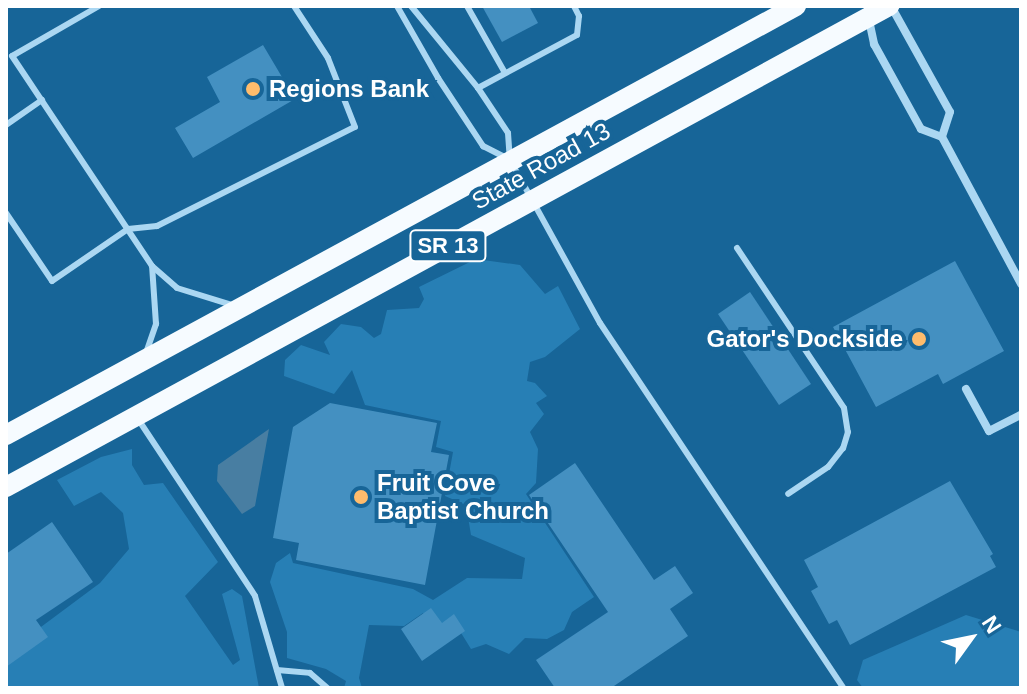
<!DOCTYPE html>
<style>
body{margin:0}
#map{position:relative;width:1027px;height:694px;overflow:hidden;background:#176598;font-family:Helvetica,sans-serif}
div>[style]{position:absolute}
.green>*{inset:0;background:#277fb5}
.water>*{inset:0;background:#487ea2}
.building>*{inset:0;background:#4490c1}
.service>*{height:6px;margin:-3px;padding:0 3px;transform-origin:3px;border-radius:3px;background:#abd7f2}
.minor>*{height:8px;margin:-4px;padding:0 4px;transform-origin:4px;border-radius:4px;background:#abd7f2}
.primary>*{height:20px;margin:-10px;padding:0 10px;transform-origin:10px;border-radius:10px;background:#f6fbff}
.dots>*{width:22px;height:22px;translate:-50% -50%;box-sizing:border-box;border:4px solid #176598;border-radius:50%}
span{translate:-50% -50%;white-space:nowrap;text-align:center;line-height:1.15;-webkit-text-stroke:8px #176598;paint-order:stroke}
.shield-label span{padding:2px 6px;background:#176598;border:2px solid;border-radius:6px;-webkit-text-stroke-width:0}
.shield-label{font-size:22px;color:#fff;font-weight:700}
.poi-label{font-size:24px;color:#fff;font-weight:700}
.left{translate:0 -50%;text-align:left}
.right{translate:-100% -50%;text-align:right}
.street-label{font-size:24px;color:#fff}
.frame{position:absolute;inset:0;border:8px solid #fff;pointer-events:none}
.north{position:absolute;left:931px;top:598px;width:80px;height:80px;-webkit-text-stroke:6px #176598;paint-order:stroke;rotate:57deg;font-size:22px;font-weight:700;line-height:32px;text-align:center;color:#fff}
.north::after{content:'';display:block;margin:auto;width:28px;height:36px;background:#fff;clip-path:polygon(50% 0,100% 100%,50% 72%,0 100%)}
</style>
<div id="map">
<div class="green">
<div style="clip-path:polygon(476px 259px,520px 265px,545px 294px,558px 286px,580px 329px,545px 357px,530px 362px,527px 381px,535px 383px,547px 396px,536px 403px,544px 414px,530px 432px,538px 449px,536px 483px,526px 494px,594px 597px,572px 612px,564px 630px,547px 639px,525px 638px,509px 654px,486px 644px,471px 649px,458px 628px,440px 630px,423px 613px,404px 626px,369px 625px,359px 678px,362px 688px,344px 688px,346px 681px,326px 669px,287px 658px,287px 632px,270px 582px,276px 563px,290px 553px,293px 563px,413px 589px,433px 600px,467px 578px,522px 579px,525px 558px,471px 535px,466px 505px,445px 496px,453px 452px,436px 447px,441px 421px,365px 405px,352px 370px,334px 394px,284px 376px,285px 360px,301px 345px,330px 355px,324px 342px,341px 324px,361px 327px,374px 338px,381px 334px,387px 310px,419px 308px,424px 299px,419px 287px)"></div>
<div style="clip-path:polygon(132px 449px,132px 465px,144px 485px,163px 483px,218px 562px,185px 596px,233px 665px,240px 660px,222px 594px,232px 589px,242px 596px,259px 688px,6px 688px,6px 653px,100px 583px,129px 549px,123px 513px,101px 492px,74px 506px,57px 480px,101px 457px)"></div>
<div style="clip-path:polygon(966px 615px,1021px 632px,1021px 688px,863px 688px,857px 680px,863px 660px)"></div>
</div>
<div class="water">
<div style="clip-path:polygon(269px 429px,255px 506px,242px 514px,217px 481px,218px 465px)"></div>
</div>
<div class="building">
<div style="clip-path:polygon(482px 6px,529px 6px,538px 23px,502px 42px)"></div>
<div style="clip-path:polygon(263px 45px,295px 99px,193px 158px,175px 128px,220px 102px,207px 77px)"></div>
<div style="clip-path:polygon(955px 261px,1004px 351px,943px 384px,938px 374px,876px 407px,833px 327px)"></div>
<div style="clip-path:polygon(750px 292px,811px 384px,779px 405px,718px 314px)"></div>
<div style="clip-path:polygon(330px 403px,437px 423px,431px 452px,449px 455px,425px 585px,296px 560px,299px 543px,273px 538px,293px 427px)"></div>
<div style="clip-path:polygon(575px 463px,654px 580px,675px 566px,693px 593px,670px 609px,688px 636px,611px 688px,555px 688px,536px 660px,608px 612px,529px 495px)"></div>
<div style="clip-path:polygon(950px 481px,993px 554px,990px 556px,996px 567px,850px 645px,837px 620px,829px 624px,811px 591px,818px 587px,804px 560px)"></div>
<div style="clip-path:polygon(52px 522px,93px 582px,36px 620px,48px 637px,6px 667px,6px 554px)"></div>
<div style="clip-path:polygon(431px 608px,442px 623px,454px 614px,465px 631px,422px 661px,401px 629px)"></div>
</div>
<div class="service">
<div style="left:99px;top:6px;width:100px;rotate:150.1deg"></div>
<div style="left:12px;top:56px;width:252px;rotate:56.3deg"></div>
<div style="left:152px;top:266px;width:33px;rotate:41deg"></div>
<div style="left:177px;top:288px;width:58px;rotate:17.2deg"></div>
<div style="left:397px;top:6px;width:83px;rotate:60.3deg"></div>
<div style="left:438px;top:78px;width:82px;rotate:56.5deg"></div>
<div style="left:483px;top:146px;width:27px;rotate:27deg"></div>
<div style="left:411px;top:6px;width:106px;rotate:50.7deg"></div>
<div style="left:478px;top:88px;width:54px;rotate:56.3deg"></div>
<div style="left:508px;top:133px;width:27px;rotate:86deg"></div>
<div style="left:510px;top:160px;width:186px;rotate:61.1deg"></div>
<div style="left:600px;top:323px;width:438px;rotate:56.3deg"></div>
<div style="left:467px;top:6px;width:75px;rotate:60.4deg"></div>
<div style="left:478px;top:88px;width:112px;rotate:-28.2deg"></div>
<div style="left:577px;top:35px;width:19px;rotate:-84deg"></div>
<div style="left:579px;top:16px;width:11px;rotate:-117deg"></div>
<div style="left:6px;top:125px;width:44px;rotate:-34.8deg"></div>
<div style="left:6px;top:213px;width:82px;rotate:55.9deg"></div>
<div style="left:52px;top:281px;width:92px;rotate:-34.4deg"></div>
<div style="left:128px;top:229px;width:29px;rotate:-6deg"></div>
<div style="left:157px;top:226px;width:221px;rotate:-26.6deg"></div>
<div style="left:355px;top:127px;width:74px;rotate:-111.4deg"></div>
<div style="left:328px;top:58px;width:62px;rotate:-123.2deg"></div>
<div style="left:737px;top:248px;width:192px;rotate:56.2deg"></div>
<div style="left:844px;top:408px;width:24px;rotate:81deg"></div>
<div style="left:848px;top:432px;width:17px;rotate:107deg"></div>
<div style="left:843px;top:448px;width:24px;rotate:128deg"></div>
<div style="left:828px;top:467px;width:48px;rotate:146deg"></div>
<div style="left:146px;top:353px;width:31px;rotate:-71deg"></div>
<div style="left:156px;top:324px;width:58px;rotate:-93.9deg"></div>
<div style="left:138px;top:419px;width:212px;rotate:56.5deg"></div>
<div style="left:255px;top:596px;width:96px;rotate:73.6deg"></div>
<div style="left:277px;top:670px;width:33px;rotate:5deg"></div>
<div style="left:310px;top:673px;width:23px;rotate:41deg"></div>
</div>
<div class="minor">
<div style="left:891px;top:6px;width:121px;rotate:60.9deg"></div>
<div style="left:950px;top:112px;width:26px;rotate:108deg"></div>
<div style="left:869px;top:20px;width:25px;rotate:78deg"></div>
<div style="left:874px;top:44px;width:97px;rotate:61.1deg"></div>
<div style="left:921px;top:129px;width:22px;rotate:21deg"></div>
<div style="left:942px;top:137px;width:167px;rotate:61.7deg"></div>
<div style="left:966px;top:389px;width:48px;rotate:61.3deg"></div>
<div style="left:989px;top:431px;width:36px;rotate:-27deg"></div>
</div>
<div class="primary">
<div style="left:6px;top:435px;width:899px;rotate:-28.5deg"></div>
<div style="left:6px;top:487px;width:1006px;rotate:-28.58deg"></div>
</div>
<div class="dots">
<div style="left:253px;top:89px;background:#ffbc6c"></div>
<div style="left:919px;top:339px;background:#ffbc6c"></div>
<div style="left:361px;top:497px;background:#ffbc6c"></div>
</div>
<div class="shield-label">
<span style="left:448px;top:246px">SR 13</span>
</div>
<div class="poi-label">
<span class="left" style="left:269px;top:89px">Regions Bank</span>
<span class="right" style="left:903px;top:339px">Gator's Dockside</span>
<span class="left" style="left:377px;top:497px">Fruit Cove<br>Baptist Church</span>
</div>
<div class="street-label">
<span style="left:541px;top:166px;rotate:-29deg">State Road 13</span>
</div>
<div class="frame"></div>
<div class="north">N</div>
</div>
